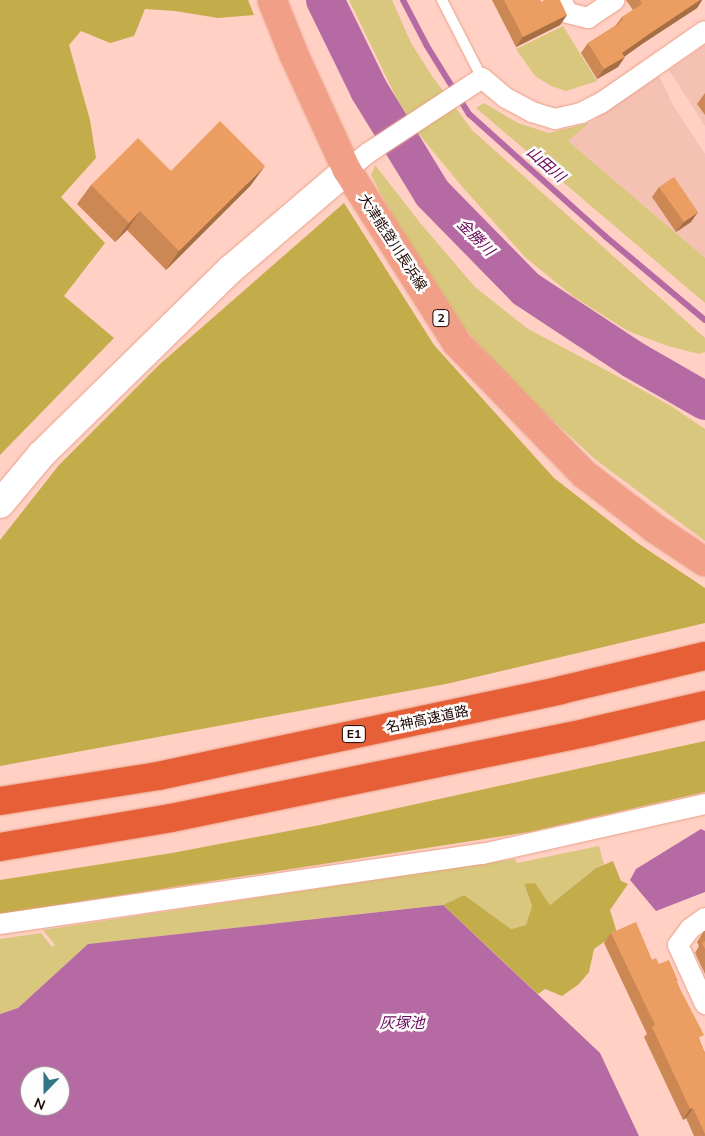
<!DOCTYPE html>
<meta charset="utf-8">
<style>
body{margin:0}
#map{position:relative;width:705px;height:1136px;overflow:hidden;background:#ffd0c3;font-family:Mulish,"Noto Sans JP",sans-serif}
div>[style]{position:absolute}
.built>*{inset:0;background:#f4c1b2}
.green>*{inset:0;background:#d8c77c}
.forest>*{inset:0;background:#c3ad4b}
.water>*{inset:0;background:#b66aa3}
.stream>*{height:6px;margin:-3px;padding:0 3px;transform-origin:3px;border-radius:3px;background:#b66aa3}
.river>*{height:38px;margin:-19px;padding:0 19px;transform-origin:19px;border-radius:19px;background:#b66aa3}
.roads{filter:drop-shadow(0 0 1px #e99f89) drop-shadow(0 0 1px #e99f89)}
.lane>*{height:10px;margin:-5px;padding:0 5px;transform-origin:5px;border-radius:5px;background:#fff}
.street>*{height:20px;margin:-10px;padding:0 10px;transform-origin:10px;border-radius:10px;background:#fff}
.secondary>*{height:28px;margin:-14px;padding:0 14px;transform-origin:14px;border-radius:14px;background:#fff}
.primary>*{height:28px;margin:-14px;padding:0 14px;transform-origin:14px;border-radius:14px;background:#f19f87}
.highway>*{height:28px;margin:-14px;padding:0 14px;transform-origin:14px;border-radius:14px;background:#e75f37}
.wall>*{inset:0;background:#cb8754}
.shaded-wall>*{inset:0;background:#a56e45}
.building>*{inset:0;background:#ec9d62}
span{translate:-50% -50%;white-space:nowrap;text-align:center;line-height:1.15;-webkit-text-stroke:5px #fdfdfd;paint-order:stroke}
.shield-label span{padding:1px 4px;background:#fdfdfd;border:1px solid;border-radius:4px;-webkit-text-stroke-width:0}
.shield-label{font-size:12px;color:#1c0401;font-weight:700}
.street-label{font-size:14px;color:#1c0401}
.water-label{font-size:15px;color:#680657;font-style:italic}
.north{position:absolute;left:20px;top:1066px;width:50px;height:50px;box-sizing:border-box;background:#fdfdfd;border:1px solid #a39998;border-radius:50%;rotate:202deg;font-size:14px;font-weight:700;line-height:20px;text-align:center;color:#1c0401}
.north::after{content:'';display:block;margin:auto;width:18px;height:22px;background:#327586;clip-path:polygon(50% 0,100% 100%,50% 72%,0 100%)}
</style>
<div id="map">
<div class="built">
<div style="clip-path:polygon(705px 45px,705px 126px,669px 70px)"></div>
<div style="clip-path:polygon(659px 76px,673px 105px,705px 154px,705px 258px,568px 141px,589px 123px)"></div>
</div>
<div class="green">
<div style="clip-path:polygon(349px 0,392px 0,411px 43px,432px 76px,472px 130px,705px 338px,705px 352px,699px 354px,668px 346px,628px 331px,574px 297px,525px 257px,459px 183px,418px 133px,398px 101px)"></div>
<div style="clip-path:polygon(563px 26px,597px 81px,566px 91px,551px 86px,535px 76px,516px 49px)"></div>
<div style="clip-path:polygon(484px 103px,518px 123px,549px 133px,589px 123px,568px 141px,705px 258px,705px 303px,476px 108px)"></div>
<div style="clip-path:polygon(375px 165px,421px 224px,475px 287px,528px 329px,617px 376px,671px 406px,705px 429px,705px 541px,596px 460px,517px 387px,460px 323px,403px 235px,371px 175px)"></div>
<div style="clip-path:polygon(599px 846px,604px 864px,596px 868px,550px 905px,535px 883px,524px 885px,532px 906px,526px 925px,511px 929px,464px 895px,443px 905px,88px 944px,18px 1008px,0 1014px,0 939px,41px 933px,52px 947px,55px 945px,43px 930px,515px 859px,517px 863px)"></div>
</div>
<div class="forest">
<div style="clip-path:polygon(0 0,248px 0,254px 15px,218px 18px,175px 11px,145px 9px,134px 36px,110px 43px,81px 31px,69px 45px,90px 120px,96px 158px,61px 197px,105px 243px,64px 296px,114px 338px,0 455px)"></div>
<div style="clip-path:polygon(344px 203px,434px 345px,554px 478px,639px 544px,705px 588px,705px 623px,446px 684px,0 766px,0 540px,59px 465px,160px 364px)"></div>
<div style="clip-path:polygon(705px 741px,705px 792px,529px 832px,0 914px,0 880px,172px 853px,320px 825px)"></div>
<div style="clip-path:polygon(613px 861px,621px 881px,628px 884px,610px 910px,617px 933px,594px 949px,589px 972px,579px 984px,562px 996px,545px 989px,538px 994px,443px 905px,464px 895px,511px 929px,526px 925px,532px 906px,524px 884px,535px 883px,550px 905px,596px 868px)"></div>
</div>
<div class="water">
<div style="clip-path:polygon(701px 829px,705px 831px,705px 892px,656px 911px,630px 880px,636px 869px)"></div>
<div style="clip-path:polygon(evenodd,443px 905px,600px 1053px,639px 1136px,0 1136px,0 1014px,18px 1008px,88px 944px,443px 905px,30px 1076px,60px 1076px,60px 1106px,30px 1106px,30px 1076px)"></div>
</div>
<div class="stream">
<div style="left:403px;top:0;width:52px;rotate:62.4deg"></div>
<div style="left:427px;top:46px;width:80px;rotate:58.3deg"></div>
<div style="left:469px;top:114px;width:184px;rotate:41.9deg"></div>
<div style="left:606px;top:237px;width:129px;rotate:40deg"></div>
</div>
<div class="river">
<div style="left:325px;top:0;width:100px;rotate:63.9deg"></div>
<div style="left:369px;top:90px;width:121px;rotate:58.5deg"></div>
<div style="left:432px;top:193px;width:134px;rotate:45.6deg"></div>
<div style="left:526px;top:289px;width:127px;rotate:33.4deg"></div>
<div style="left:632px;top:359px;width:84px;rotate:29.9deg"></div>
</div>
<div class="roads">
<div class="lane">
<div style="left:442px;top:0;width:88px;rotate:62.9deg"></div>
</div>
<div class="street">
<div style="left:561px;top:0;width:15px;rotate:62deg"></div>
<div style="left:568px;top:13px;width:21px;rotate:14deg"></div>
<div style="left:588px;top:18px;width:32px;rotate:-34deg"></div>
<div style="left:347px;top:170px;width:27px;rotate:-39deg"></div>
<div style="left:368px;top:153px;width:136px;rotate:-33.3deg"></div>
<div style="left:482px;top:78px;width:31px;rotate:40deg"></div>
<div style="left:506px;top:98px;width:30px;rotate:28deg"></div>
<div style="left:532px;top:112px;width:24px;rotate:17deg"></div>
<div style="left:555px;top:119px;width:27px;rotate:-13deg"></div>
<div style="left:581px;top:113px;width:22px;rotate:-27deg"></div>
<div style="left:601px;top:103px;width:126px;rotate:-34.7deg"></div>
<div style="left:705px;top:918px;width:19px;rotate:144deg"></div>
<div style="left:690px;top:929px;width:20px;rotate:127deg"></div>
<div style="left:678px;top:945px;width:65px;rotate:65.4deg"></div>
<div style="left:0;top:924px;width:487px;rotate:-8.3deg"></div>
<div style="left:482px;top:854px;width:229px;rotate:-12.6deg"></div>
</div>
<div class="secondary">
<div style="left:0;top:504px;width:64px;rotate:-50.1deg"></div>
<div style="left:41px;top:455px;width:266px;rotate:-44.4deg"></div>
<div style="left:231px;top:269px;width:153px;rotate:-40.5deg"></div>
</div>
<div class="primary">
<div style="left:272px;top:0;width:59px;rotate:68.2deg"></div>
<div style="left:294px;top:55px;width:127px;rotate:65.3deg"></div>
<div style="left:347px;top:170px;width:204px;rotate:57.6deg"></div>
<div style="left:456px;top:342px;width:184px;rotate:45.9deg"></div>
<div style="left:584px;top:474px;width:88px;rotate:37.6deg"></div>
<div style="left:654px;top:528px;width:61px;rotate:33.7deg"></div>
</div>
<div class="highway">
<div style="left:0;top:801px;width:160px;rotate:-9deg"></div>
<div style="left:158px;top:776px;width:412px;rotate:-12deg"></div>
<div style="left:561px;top:690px;width:148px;rotate:-13.3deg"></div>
<div style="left:0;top:847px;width:173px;rotate:-9.6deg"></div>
<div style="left:171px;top:818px;width:427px;rotate:-11.6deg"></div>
<div style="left:589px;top:732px;width:119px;rotate:-13.1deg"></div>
</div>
</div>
<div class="wall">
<div style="clip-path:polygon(492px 0,540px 0,541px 2px,567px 15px,560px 25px,516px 47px)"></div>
<div style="clip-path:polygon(626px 0,702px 0,697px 8px,642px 44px,625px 56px,618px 67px,597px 79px,581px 53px,588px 43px,615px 26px,622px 17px,633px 10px)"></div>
<div style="clip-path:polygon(705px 93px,705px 115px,697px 104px)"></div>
<div style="clip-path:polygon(171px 171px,251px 185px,166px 270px,127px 230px,115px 242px,77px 204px,91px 185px)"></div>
<div style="clip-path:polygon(659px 187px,691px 222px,676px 232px,652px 197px)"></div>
<div style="clip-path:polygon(704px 931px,705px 931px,705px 974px,695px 953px,699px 946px,697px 942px)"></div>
<div style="clip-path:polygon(611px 933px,659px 964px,677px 982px,700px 1041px,705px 1053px,705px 1136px,694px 1136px,686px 1118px,683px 1120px,644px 1037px,647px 1034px,604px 943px)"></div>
</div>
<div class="shaded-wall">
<div style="clip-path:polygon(700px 0,702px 0,697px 8px,642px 44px,624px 57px,625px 57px,618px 67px,597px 79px,604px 69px,622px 53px,649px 34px)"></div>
<div style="clip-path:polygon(567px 15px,560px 25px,516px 47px,523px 37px)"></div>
<div style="clip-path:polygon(265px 166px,251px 185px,166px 270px,179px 251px)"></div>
<div style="clip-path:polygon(140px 211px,127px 230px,115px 242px,129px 223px)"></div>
<div style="clip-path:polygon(698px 212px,691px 222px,676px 232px,684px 222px)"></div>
<div style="clip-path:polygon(693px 1108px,686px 1118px,683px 1120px,690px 1109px)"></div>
</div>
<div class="building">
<div style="clip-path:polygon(504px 0,540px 0,541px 2px,545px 0,560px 0,567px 15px,523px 37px)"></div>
<div style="clip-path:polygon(640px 0,700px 0,649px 34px,622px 53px,625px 57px,604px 69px,588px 43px,617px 25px,623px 19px,622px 17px,642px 4px)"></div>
<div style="clip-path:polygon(220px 121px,265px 166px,179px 251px,140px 211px,129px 223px,91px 185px,138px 138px,171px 171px)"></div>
<div style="clip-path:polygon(674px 177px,698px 212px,684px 222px,659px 187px)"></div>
<div style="clip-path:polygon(636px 922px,652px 960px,656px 958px,659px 964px,669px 960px,678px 981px,676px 981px,704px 1035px,698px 1038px,705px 1053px,705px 1134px,693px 1108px,690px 1109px,652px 1027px,655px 1025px,611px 933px)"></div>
<div style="clip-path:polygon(705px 941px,705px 949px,702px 943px)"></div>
</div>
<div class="shield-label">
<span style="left:441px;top:318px">2</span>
<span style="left:354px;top:734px">E1</span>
</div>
<div class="street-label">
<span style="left:393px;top:242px;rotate:57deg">大津能登川長浜線</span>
<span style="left:427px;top:719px;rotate:-12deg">名神高速道路</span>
</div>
<div class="water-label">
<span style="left:546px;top:164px;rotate:41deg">山田川</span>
<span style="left:476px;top:237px;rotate:45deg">金勝川</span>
<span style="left:402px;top:1023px">灰塚池</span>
</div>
<div class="north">N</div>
</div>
